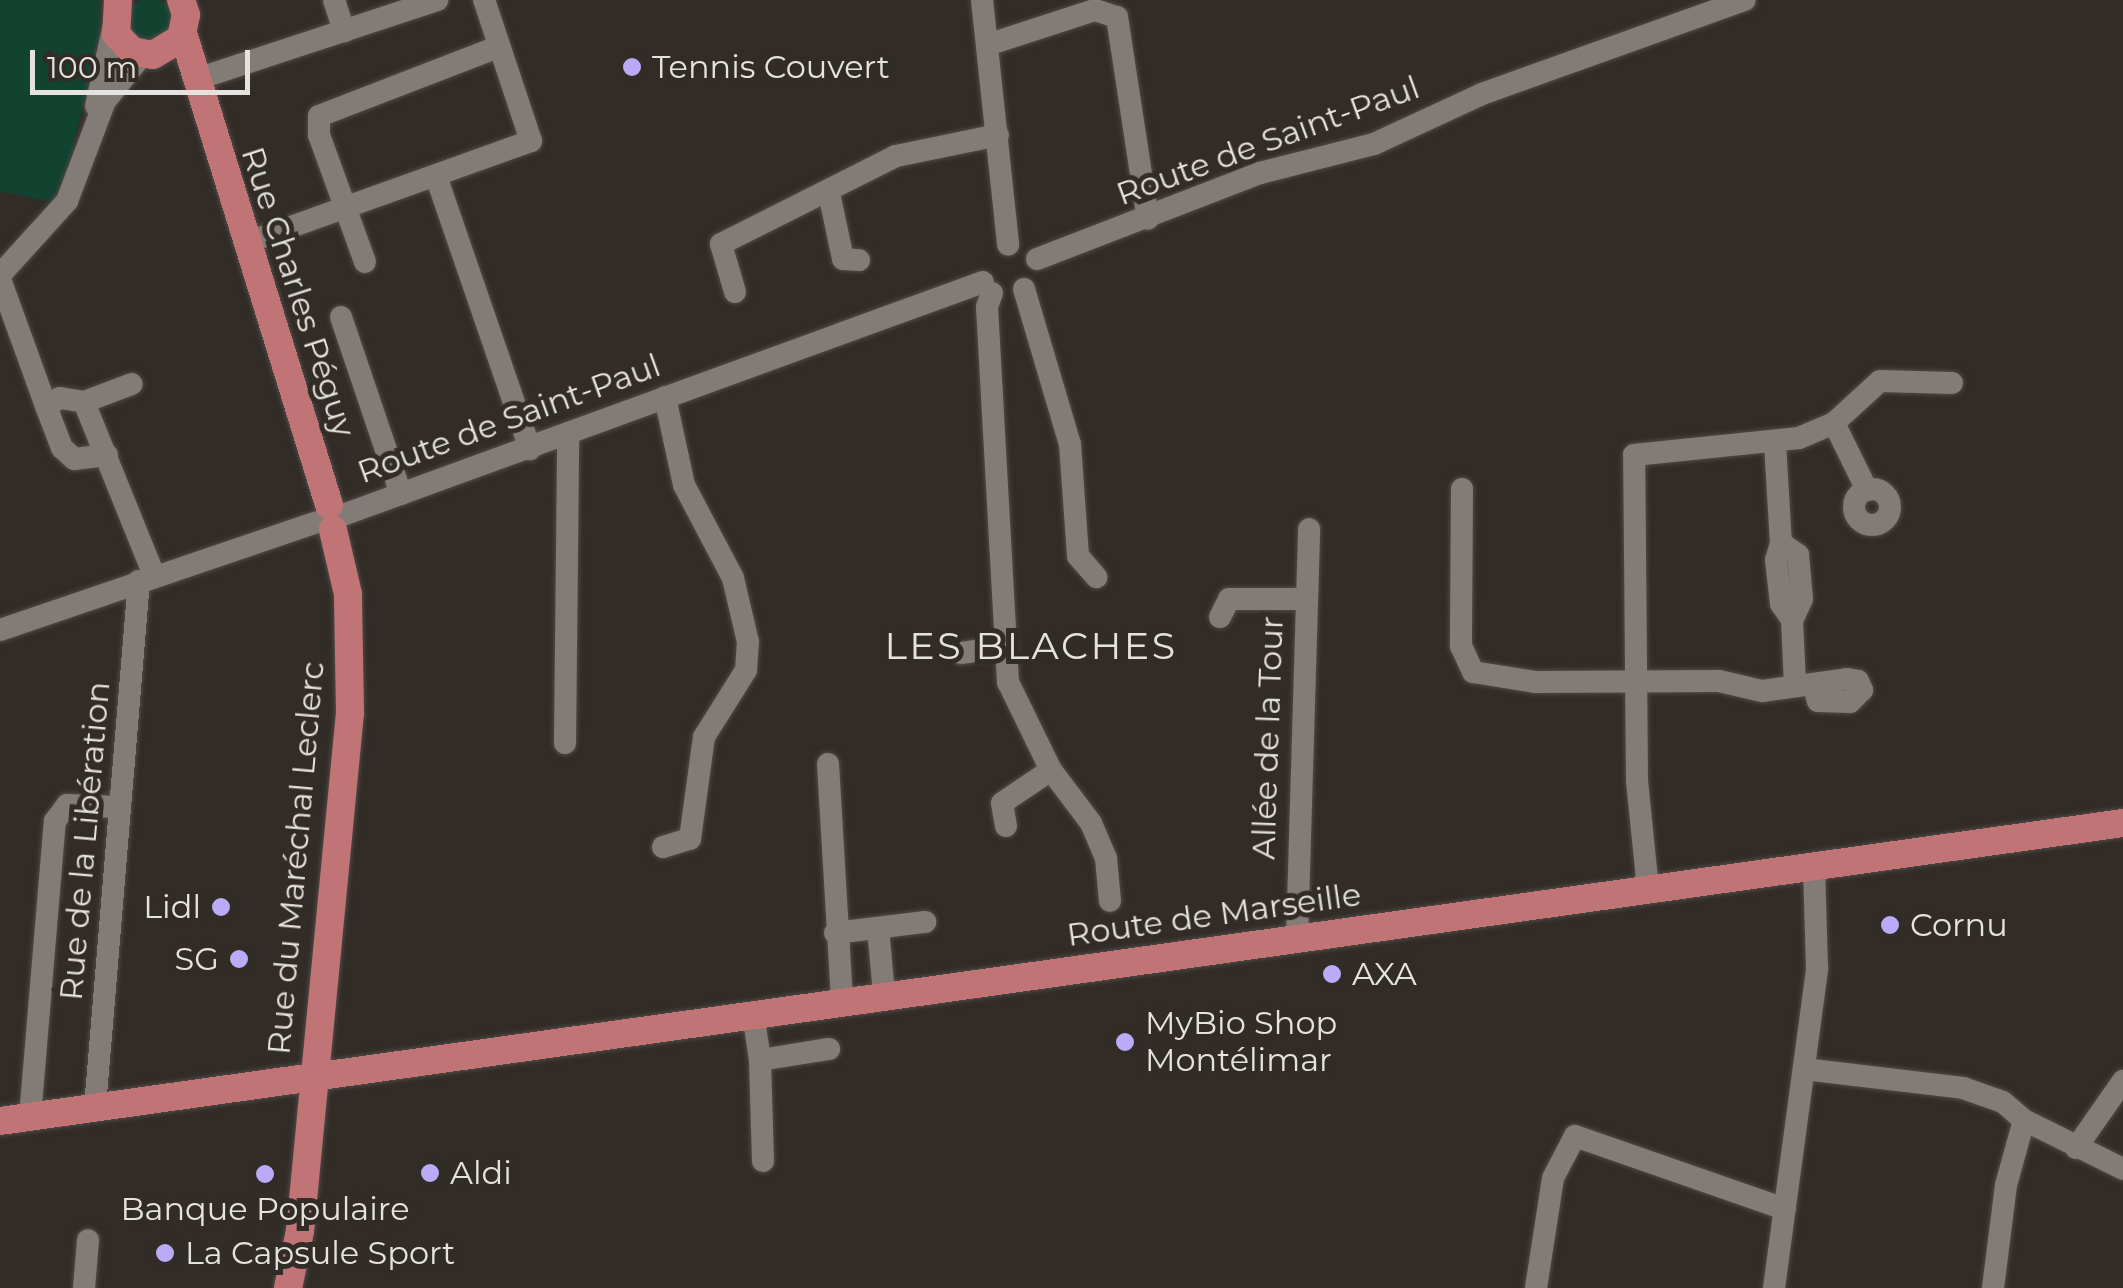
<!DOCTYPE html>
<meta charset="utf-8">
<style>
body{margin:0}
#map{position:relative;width:2123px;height:1288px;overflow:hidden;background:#322c27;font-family:Montserrat,sans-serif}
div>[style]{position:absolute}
.green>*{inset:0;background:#114330}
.round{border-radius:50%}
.roads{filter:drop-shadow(0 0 2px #4f4a46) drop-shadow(0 0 2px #4f4a46)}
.minor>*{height:22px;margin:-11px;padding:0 11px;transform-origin:11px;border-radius:11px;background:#837b75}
.minor>.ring{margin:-11px;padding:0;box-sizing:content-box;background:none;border:22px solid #837b75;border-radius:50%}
.major>*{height:28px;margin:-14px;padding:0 14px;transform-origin:14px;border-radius:14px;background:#c17476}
.dots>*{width:28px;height:28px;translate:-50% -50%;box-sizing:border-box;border:5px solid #322c27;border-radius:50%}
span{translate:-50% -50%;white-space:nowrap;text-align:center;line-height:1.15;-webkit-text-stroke:10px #322c27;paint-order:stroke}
.poi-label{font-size:32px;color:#e6e2df}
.left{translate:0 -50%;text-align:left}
.right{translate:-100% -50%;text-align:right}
.street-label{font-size:32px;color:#e6e2df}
.quarter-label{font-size:38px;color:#e6e2df;letter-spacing:2.5px}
.scale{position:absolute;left:30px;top:50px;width:220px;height:45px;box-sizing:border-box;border:5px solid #e6e2df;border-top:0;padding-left:12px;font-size:30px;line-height:35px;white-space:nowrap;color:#e6e2df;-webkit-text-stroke:8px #322c27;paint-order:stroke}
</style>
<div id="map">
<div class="green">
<div class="round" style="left:128px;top:-2px;width:44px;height:44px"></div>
<div style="clip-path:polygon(0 0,100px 0,99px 37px,68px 170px,52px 202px,0 191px)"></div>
</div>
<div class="roads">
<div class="minor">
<div style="left:334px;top:0;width:33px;rotate:72deg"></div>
<div style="left:982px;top:0;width:246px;rotate:83.9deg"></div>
<div style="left:987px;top:45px;width:114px;rotate:-18deg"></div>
<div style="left:1095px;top:10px;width:23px;rotate:18deg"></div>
<div style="left:1117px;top:17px;width:204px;rotate:81.3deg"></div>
<div style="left:197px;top:79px;width:253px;rotate:-18.2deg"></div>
<div style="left:96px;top:106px;width:83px;rotate:-77.5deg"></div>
<div style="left:436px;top:176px;width:289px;rotate:71deg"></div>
<div style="left:829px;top:193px;width:67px;rotate:78deg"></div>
<div style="left:843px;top:259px;width:16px;rotate:4deg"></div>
<div style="left:246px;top:243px;width:303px;rotate:-19.7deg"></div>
<div style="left:531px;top:141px;width:149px;rotate:-108.4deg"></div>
<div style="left:1037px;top:259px;width:239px;rotate:-21.1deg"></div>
<div style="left:1260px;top:173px;width:118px;rotate:-14.3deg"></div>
<div style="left:1374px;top:144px;width:119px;rotate:-24.8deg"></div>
<div style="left:1482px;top:94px;width:279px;rotate:-19.7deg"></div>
<div style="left:365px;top:262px;width:135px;rotate:-109.9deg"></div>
<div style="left:319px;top:135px;width:19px;rotate:-90deg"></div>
<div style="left:319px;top:116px;width:192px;rotate:-21.1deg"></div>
<div style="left:0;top:275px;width:100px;rotate:-47.8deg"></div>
<div style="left:67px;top:201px;width:107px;rotate:-69.2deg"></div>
<div style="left:105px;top:101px;width:59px;rotate:-51.2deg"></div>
<div style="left:0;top:279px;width:135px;rotate:70.1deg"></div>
<div style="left:1024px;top:289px;width:162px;rotate:73.5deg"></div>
<div style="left:1070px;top:444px;width:112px;rotate:85.9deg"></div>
<div style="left:1078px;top:556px;width:28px;rotate:49deg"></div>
<div style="left:735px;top:292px;width:50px;rotate:-106.3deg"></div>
<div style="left:721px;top:244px;width:196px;rotate:-26.7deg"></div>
<div style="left:896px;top:156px;width:104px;rotate:-11.6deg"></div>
<div style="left:992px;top:293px;width:15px;rotate:110deg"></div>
<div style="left:987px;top:307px;width:376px;rotate:86.8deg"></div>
<div style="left:1008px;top:682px;width:98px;rotate:64deg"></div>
<div style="left:1051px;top:770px;width:66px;rotate:53deg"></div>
<div style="left:1091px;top:823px;width:38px;rotate:67deg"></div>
<div style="left:1106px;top:858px;width:43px;rotate:84.7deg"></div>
<div style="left:341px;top:317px;width:187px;rotate:71.3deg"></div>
<div style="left:84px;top:402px;width:187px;rotate:68deg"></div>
<div style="left:1834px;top:423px;width:75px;rotate:63.8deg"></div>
<div style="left:1775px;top:443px;width:100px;rotate:86.6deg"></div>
<div style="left:1781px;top:543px;width:18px;rotate:106deg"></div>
<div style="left:1776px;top:560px;width:44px;rotate:83.5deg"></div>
<div style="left:1781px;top:604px;width:19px;rotate:55deg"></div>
<div style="left:107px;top:455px;width:33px;rotate:173deg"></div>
<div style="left:74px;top:459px;width:16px;rotate:-137deg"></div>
<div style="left:62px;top:448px;width:45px;rotate:-110.9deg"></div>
<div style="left:46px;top:406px;width:16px;rotate:-30deg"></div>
<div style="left:60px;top:398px;width:24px;rotate:9deg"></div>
<div style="left:84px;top:402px;width:51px;rotate:-20.6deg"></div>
<div style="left:1462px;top:489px;width:157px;rotate:90.4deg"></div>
<div style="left:1461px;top:646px;width:29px;rotate:65deg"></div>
<div style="left:1473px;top:672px;width:64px;rotate:9deg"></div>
<div style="left:1536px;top:682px;width:183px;rotate:-0.3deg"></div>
<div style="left:1719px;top:681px;width:44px;rotate:13.1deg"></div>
<div style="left:1762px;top:691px;width:86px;rotate:-8deg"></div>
<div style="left:1847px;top:679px;width:11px;rotate:10deg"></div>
<div style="left:1858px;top:681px;width:10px;rotate:66deg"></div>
<div style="left:1862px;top:690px;width:17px;rotate:135deg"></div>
<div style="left:1850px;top:702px;width:32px;rotate:-178deg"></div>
<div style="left:1818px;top:701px;width:14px;rotate:-107deg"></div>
<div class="ring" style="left:1854px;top:489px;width:14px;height:14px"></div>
<div style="left:340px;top:516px;width:684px;rotate:-20deg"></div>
<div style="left:1781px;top:543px;width:21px;rotate:35deg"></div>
<div style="left:1798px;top:555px;width:44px;rotate:84.8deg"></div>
<div style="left:1802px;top:599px;width:23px;rotate:115deg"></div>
<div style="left:1792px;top:620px;width:64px;rotate:87.3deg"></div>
<div style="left:1220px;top:617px;width:20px;rotate:-63deg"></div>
<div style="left:1229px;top:599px;width:77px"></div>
<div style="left:0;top:630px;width:333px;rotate:-18.8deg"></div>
<div style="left:961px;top:653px;width:41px;rotate:-8.3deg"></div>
<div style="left:565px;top:743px;width:308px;rotate:-89.4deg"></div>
<div style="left:828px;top:764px;width:236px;rotate:86.6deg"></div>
<div style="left:1006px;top:826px;width:23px;rotate:-100deg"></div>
<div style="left:1002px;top:803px;width:59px;rotate:-34deg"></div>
<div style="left:663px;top:847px;width:28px;rotate:-17deg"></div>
<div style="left:690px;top:839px;width:103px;rotate:-82.2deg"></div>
<div style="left:704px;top:737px;width:79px;rotate:-57.9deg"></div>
<div style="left:746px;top:670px;width:28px;rotate:-86deg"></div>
<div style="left:748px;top:642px;width:66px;rotate:-103.2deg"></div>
<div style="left:733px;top:578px;width:105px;rotate:-117.8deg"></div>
<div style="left:684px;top:485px;width:90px;rotate:-102.2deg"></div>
<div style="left:1648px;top:889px;width:109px;rotate:-95.8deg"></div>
<div style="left:1637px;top:781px;width:326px;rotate:-90.5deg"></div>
<div style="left:1634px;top:455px;width:166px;rotate:-5.9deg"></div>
<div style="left:1799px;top:438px;width:38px;rotate:-23deg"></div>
<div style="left:1834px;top:423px;width:62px;rotate:-42.4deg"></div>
<div style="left:1880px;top:381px;width:72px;rotate:1.6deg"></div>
<div style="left:878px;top:928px;width:66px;rotate:84.8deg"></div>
<div style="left:835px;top:933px;width:91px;rotate:-7deg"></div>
<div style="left:1297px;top:939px;width:410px;rotate:-88.3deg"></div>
<div style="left:753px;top:1013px;width:48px;rotate:81.5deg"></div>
<div style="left:760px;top:1060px;width:70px;rotate:-9.1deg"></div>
<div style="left:760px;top:1060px;width:101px;rotate:88.3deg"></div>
<div style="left:1804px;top:1069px;width:160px;rotate:6.8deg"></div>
<div style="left:1963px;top:1088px;width:42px;rotate:19.3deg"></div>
<div style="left:2003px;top:1102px;width:28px;rotate:41deg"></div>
<div style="left:2024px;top:1120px;width:110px;rotate:26.3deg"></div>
<div style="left:95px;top:1107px;width:528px;rotate:-85.22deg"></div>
<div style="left:30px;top:1117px;width:297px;rotate:-85.2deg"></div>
<div style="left:55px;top:821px;width:20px;rotate:-53deg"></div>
<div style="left:67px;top:805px;width:53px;rotate:2.2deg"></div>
<div style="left:2076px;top:1148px;width:82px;rotate:-55deg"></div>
<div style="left:84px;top:1288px;width:48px;rotate:-85.2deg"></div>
<div style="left:1536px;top:1288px;width:111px;rotate:-81.2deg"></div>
<div style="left:1553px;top:1178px;width:47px;rotate:-62.4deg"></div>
<div style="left:1575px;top:1136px;width:222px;rotate:19.2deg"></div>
<div style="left:1774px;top:1288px;width:323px;rotate:-82.3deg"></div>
<div style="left:1817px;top:968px;width:102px;rotate:-91.7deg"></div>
<div style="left:1993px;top:1288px;width:104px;rotate:-82.8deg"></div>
<div style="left:2006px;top:1185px;width:67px;rotate:-74.5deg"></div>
</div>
<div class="major">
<div style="left:118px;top:0;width:34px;rotate:93deg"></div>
<div style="left:116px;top:34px;width:23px;rotate:47deg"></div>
<div style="left:132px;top:51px;width:21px;rotate:11deg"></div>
<div style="left:153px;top:55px;width:33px;rotate:-31deg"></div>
<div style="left:181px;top:38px;width:24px;rotate:-78deg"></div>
<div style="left:186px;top:15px;width:16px;rotate:-108deg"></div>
<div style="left:183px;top:33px;width:494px;rotate:72.8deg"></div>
<div style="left:0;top:1121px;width:2144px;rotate:-7.99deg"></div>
<div style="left:288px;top:1288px;width:58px;rotate:-78.1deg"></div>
<div style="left:300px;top:1231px;width:520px;rotate:-84.49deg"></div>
<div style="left:350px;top:713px;width:119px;rotate:-91deg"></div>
<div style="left:348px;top:594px;width:66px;rotate:-103.2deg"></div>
</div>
</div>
<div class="dots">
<div style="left:632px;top:67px;background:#b9abf7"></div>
<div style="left:221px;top:907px;background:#b9abf7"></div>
<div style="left:1890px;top:925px;background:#b9abf7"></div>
<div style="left:239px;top:959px;background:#b9abf7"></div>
<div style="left:1332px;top:974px;background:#b9abf7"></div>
<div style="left:1125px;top:1042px;background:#b9abf7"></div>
<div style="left:430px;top:1173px;background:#b9abf7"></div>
<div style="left:265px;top:1174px;background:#b9abf7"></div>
<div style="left:165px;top:1253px;background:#b9abf7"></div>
</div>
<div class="poi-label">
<span class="left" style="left:652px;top:67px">Tennis Couvert</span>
<span class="right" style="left:201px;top:907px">Lidl</span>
<span class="left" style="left:1910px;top:925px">Cornu</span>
<span class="right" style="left:219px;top:959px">SG</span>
<span class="left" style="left:1352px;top:974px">AXA</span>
<span class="left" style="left:1145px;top:1042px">MyBio Shop<br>Montélimar</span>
<span class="left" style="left:450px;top:1173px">Aldi</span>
<span style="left:265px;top:1209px">Banque Populaire</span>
<span class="left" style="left:185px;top:1253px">La Capsule Sport</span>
</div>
<div class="street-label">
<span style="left:1268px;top:141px;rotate:-20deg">Route de Saint-Paul</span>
<span style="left:298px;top:292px;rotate:72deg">Rue Charles Péguy</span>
<span style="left:509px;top:419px;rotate:-20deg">Route de Saint-Paul</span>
<span style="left:1268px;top:738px;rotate:-88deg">Allée de la Tour</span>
<span style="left:85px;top:841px;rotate:-85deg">Rue de la Libération</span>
<span style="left:296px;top:858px;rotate:-85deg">Rue du Maréchal Leclerc</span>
<span style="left:1214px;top:915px;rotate:-8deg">Route de Marseille</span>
</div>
<div class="quarter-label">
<span style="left:1031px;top:646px">LES BLACHES</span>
</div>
<div class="scale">100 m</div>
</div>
